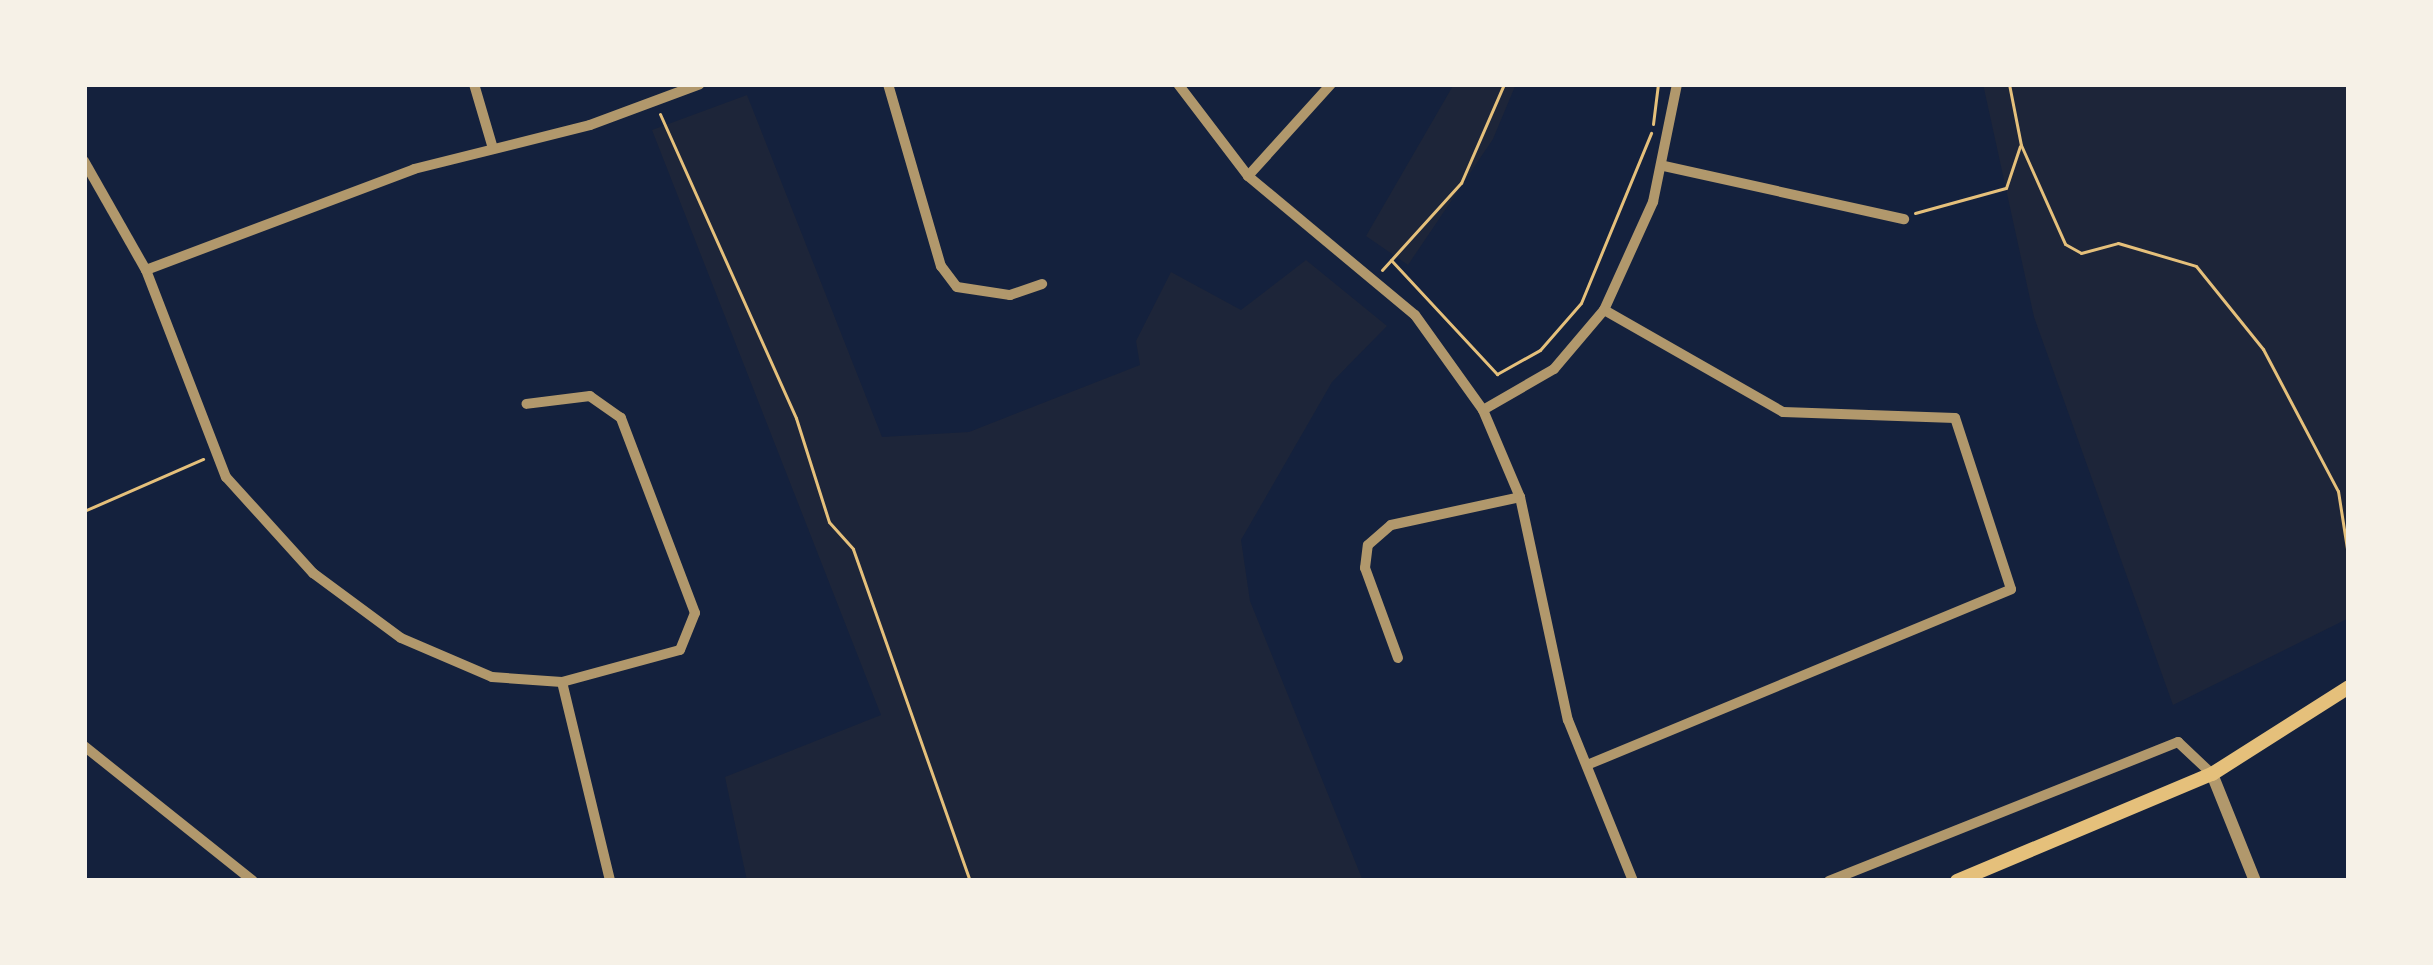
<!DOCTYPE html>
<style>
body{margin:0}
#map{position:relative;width:2433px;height:965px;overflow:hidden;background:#14213d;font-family:"IBM Plex Serif",serif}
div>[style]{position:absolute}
.green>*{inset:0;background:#1d2539}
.path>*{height:3px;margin:-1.5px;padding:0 1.5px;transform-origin:1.5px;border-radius:1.5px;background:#e5c07b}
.minor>*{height:10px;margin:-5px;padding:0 5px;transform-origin:5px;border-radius:5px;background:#b1986c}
.tertiary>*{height:12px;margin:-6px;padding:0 6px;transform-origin:6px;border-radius:6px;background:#b1986c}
.secondary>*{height:14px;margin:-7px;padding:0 7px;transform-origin:7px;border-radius:7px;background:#e5c07b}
span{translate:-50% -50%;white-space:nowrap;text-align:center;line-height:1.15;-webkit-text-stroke:12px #f6f1e7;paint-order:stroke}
.frame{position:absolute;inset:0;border:87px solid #f6f1e7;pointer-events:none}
</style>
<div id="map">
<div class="green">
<div style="clip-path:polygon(1454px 84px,1516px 84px,1493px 139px,1408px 265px,1366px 236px)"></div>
<div style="clip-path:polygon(1983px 84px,2349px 84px,2349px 618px,2173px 705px,2034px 317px)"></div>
<div style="clip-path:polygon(747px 95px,882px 437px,969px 432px,1140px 365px,1136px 341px,1171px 272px,1241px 310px,1306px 260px,1387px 326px,1332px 382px,1241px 540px,1250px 601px,1363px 881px,747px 881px,725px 777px,881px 715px,652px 130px)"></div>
</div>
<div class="path">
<div style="left:2009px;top:84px;width:62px;rotate:78.9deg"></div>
<div style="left:2021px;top:145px;width:108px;rotate:66deg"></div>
<div style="left:2065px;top:244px;width:18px;rotate:29deg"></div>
<div style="left:2081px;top:253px;width:38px;rotate:-15deg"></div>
<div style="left:2118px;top:243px;width:81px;rotate:16.4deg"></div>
<div style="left:2196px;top:266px;width:107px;rotate:51.1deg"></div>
<div style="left:2263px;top:349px;width:161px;rotate:62.2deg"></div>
<div style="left:2338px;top:491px;width:71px;rotate:81.1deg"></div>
<div style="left:660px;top:114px;width:333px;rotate:65.9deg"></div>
<div style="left:796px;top:418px;width:109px;rotate:72.4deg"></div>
<div style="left:829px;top:522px;width:36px;rotate:48deg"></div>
<div style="left:853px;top:549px;width:352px;rotate:70.6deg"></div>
<div style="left:1653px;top:124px;width:40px;rotate:-82.9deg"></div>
<div style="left:1915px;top:213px;width:94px;rotate:-15.4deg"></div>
<div style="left:2006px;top:188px;width:44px;rotate:-71.6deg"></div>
<div style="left:1391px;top:260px;width:156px;rotate:47.1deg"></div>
<div style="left:1497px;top:374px;width:49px;rotate:-29.2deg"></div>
<div style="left:1540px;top:350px;width:62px;rotate:-48.9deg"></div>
<div style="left:1581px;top:303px;width:184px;rotate:-67.6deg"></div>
<div style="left:1382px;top:270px;width:118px;rotate:-47.8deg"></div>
<div style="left:1461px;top:183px;width:108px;rotate:-66.5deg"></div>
<div style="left:84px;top:511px;width:130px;rotate:-23.6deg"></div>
</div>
<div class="minor">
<div style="left:474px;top:84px;width:64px;rotate:73.6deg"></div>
<div style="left:888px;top:84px;width:190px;rotate:73.8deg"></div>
<div style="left:941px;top:266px;width:26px;rotate:53deg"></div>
<div style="left:957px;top:287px;width:54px;rotate:8.6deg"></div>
<div style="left:1010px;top:295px;width:34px;rotate:-19deg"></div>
<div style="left:1178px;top:84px;width:116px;rotate:52.7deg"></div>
<div style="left:1248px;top:176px;width:217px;rotate:39.8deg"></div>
<div style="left:1415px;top:315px;width:117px;rotate:54.4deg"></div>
<div style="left:1483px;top:410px;width:95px;rotate:67deg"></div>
<div style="left:1520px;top:497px;width:228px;rotate:77.9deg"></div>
<div style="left:1568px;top:720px;width:174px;rotate:68deg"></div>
<div style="left:84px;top:161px;width:125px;rotate:60.4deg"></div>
<div style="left:146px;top:270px;width:222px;rotate:68.9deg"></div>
<div style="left:226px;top:477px;width:130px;rotate:47.8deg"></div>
<div style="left:313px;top:573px;width:109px;rotate:36.5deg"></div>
<div style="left:401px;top:638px;width:99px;rotate:23.2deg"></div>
<div style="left:492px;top:677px;width:70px;rotate:4.1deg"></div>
<div style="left:562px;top:682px;width:122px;rotate:-15.2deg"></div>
<div style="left:680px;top:650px;width:40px;rotate:-68deg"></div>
<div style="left:695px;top:613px;width:209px;rotate:-110.8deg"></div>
<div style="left:621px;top:418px;width:38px;rotate:-145deg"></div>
<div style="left:590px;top:396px;width:64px;rotate:172.9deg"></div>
<div style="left:1664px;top:166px;width:246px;rotate:12.5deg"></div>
<div style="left:1248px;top:176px;width:124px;rotate:-47.9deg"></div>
<div style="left:146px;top:270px;width:286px;rotate:-20.6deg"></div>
<div style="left:414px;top:169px;width:181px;rotate:-14deg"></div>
<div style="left:590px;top:125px;width:117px;rotate:-20.4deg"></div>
<div style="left:1483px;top:410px;width:82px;rotate:-30deg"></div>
<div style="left:1554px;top:369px;width:77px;rotate:-49.7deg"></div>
<div style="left:1604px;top:310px;width:119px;rotate:-65.6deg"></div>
<div style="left:1653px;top:202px;width:120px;rotate:-78.5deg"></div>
<div style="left:1398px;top:658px;width:96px;rotate:-110.1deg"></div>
<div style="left:1365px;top:568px;width:23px;rotate:-83deg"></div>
<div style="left:1368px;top:545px;width:30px;rotate:-41deg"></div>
<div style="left:1391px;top:525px;width:132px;rotate:-12.2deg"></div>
<div style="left:562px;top:682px;width:205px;rotate:76.4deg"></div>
<div style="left:84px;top:746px;width:216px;rotate:38.6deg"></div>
<div style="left:1587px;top:765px;width:459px;rotate:-22.5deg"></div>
<div style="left:2011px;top:589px;width:180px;rotate:-108.1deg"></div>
<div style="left:1955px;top:418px;width:172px;rotate:-178deg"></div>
<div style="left:1783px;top:412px;width:206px;rotate:-150.3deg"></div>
<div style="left:1829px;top:881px;width:376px;rotate:-21.7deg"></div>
<div style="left:2178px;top:742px;width:47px;rotate:43.3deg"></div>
</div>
<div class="tertiary">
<div style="left:2212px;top:774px;width:115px;rotate:68.1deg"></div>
</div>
<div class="secondary">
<div style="left:1957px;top:881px;width:277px;rotate:-22.8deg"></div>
<div style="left:2212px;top:774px;width:162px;rotate:-32.4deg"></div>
</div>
<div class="frame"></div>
</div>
